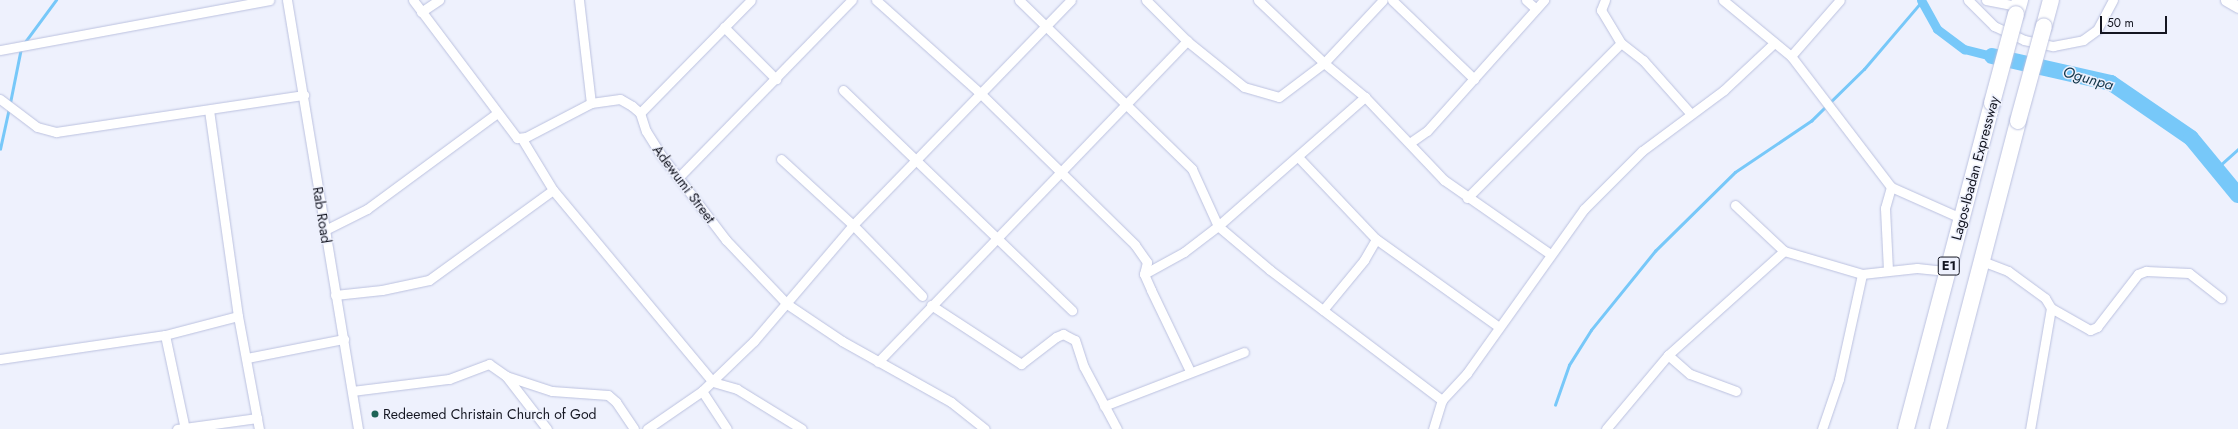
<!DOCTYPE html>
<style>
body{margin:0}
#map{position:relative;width:2238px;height:429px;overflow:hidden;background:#eef1fd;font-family:Jost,sans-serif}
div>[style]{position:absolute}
.stream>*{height:2.5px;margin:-1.25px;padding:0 1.25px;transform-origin:1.25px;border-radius:1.25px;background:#77c8f9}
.canal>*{height:9px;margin:-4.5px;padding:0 4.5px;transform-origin:4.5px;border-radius:4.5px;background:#77c8f9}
.river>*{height:16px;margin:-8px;padding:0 8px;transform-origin:8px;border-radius:8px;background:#77c8f9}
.roads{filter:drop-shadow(0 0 1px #bbc1df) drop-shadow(0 0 1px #bbc1df)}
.minor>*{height:9px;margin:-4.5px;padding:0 4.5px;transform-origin:4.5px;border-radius:4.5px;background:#fff}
.tertiary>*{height:11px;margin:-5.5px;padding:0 5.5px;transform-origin:5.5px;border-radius:5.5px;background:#fff}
.motorway>*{height:16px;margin:-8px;padding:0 8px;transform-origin:8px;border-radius:8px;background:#fff}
.bridges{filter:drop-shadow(0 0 1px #bbc1df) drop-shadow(0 0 1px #bbc1df)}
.motorway-bridge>*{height:16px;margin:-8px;padding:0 8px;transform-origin:8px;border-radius:8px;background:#fff}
.dots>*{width:11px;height:11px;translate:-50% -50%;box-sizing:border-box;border:2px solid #eef1fd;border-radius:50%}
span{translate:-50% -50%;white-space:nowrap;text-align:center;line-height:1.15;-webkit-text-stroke:3px #eef1fd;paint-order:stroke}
.shield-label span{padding:1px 3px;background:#eef1fd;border:1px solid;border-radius:3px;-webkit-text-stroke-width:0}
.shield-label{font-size:13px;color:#141621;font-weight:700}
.street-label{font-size:14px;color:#141621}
.poi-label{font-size:14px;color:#141621}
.left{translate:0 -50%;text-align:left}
.water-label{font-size:15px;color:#13374b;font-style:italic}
.scale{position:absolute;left:2100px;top:16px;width:67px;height:18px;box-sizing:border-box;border:2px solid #141621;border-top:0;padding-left:5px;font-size:12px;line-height:14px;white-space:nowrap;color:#141621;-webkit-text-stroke:3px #eef1fd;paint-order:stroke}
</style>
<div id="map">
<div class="stream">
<div style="left:25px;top:42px;width:52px;rotate:-53.6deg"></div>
<div style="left:10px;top:103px;width:56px;rotate:-78.7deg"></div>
<div style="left:0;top:149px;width:42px;rotate:-77.6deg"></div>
<div style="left:2216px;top:169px;width:30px;rotate:-42deg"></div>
<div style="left:1555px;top:405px;width:42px;rotate:-70.7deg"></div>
<div style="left:1569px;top:365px;width:41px;rotate:-57.8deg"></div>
<div style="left:1591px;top:330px;width:102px;rotate:-51deg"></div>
<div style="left:1655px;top:251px;width:112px;rotate:-44.6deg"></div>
<div style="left:1735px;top:172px;width:92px;rotate:-33.9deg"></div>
<div style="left:1811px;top:121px;width:74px;rotate:-44.5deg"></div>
<div style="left:1864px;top:69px;width:89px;rotate:-49.5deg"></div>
</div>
<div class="canal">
<div style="left:1921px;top:0;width:33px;rotate:61deg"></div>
<div style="left:1937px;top:29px;width:34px;rotate:37deg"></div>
<div style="left:1964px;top:49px;width:29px;rotate:14deg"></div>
</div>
<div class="river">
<div style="left:1992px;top:56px;width:122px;rotate:12.8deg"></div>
<div style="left:2111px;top:83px;width:97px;rotate:34.5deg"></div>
<div style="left:2191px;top:138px;width:74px;rotate:50.5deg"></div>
</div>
<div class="roads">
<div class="minor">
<div style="left:287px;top:0;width:435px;rotate:80.6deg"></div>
<div style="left:413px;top:0;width:173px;rotate:53deg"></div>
<div style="left:517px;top:138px;width:9px;rotate:-6deg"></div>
<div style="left:526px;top:137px;width:73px;rotate:-27.6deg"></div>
<div style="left:591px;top:103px;width:29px;rotate:-8deg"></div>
<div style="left:620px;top:99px;width:14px;rotate:30deg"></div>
<div style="left:632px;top:106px;width:11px;rotate:41deg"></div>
<div style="left:640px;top:113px;width:19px;rotate:72deg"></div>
<div style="left:646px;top:131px;width:28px;rotate:58deg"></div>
<div style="left:661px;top:155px;width:107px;rotate:52.6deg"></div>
<div style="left:726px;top:240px;width:88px;rotate:46.4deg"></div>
<div style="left:787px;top:304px;width:66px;rotate:33.9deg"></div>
<div style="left:842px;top:341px;width:125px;rotate:29.2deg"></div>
<div style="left:951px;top:402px;width:43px;rotate:38.5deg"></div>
<div style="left:579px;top:0;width:104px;rotate:83.4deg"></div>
<div style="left:876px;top:0;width:140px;rotate:41.8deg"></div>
<div style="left:980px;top:93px;width:217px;rotate:44.4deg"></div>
<div style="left:1135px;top:245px;width:21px;rotate:55deg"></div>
<div style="left:1147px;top:262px;width:12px;rotate:104deg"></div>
<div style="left:1144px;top:274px;width:17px;rotate:66deg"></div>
<div style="left:1151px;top:290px;width:90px;rotate:64.3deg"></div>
<div style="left:1019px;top:0;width:242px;rotate:44.3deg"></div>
<div style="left:1192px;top:169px;width:63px;rotate:65.5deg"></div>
<div style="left:1218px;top:226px;width:68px;rotate:40.2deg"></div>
<div style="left:1270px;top:270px;width:216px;rotate:37.1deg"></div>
<div style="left:1146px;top:0;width:58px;rotate:45deg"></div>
<div style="left:1187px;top:41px;width:73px;rotate:38.9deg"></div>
<div style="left:1244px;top:87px;width:36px;rotate:16deg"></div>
<div style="left:1279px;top:97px;width:56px;rotate:-37.1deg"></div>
<div style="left:1324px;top:63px;width:86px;rotate:-46.9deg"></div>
<div style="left:1258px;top:0;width:91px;rotate:43.7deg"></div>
<div style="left:1324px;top:63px;width:53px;rotate:39.7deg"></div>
<div style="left:1365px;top:97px;width:115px;rotate:46.4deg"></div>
<div style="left:1444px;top:180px;width:129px;rotate:34.9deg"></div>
<div style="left:1392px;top:0;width:114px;rotate:43.9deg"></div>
<div style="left:1526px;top:0;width:13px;rotate:42deg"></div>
<div style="left:1605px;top:0;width:11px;rotate:112deg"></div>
<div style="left:1601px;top:10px;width:39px;rotate:59deg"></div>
<div style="left:1621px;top:43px;width:28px;rotate:38deg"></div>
<div style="left:1643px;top:60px;width:72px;rotate:48.4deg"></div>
<div style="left:1723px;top:0;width:88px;rotate:39.5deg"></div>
<div style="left:1791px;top:56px;width:165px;rotate:52.6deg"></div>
<div style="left:1891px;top:187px;width:77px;rotate:23.9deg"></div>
<div style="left:1968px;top:0;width:37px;rotate:45deg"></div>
<div style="left:1994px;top:26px;width:33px;rotate:25deg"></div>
<div style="left:2024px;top:40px;width:30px;rotate:12deg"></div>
<div style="left:2053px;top:46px;width:31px;rotate:-11deg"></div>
<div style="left:2083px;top:40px;width:17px;rotate:-36deg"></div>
<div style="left:2097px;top:30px;width:34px;rotate:-62deg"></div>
<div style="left:1986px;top:0;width:33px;rotate:11deg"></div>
<div style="left:421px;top:12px;width:22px;rotate:-34deg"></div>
<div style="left:724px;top:27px;width:74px;rotate:45deg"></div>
<div style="left:0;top:50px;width:274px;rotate:-10.5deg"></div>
<div style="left:1791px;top:56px;width:74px;rotate:-48.8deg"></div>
<div style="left:843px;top:90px;width:318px;rotate:43.9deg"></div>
<div style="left:0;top:99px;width:46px;rotate:37.1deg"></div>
<div style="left:37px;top:127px;width:20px;rotate:15deg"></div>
<div style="left:56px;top:132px;width:251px;rotate:-8.5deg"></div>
<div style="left:209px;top:110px;width:208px;rotate:82deg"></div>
<div style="left:238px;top:316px;width:115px;rotate:79.5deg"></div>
<div style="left:640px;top:113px;width:158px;rotate:-45.5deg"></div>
<div style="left:522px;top:139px;width:60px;rotate:58.7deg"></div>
<div style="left:553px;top:190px;width:250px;rotate:50.2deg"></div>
<div style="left:713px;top:382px;width:25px;rotate:16deg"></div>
<div style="left:737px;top:389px;width:76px;rotate:31.6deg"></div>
<div style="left:1411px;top:142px;width:19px;rotate:-35deg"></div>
<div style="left:1427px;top:131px;width:176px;rotate:-48.2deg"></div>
<div style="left:1299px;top:158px;width:112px;rotate:46.5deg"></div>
<div style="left:1376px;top:239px;width:151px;rotate:35.6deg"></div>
<div style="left:781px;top:159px;width:98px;rotate:42.5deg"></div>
<div style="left:853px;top:225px;width:99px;rotate:45.8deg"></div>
<div style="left:680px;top:176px;width:246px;rotate:-45.7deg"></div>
<div style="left:1467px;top:198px;width:218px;rotate:-45.2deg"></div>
<div style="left:1735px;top:205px;width:67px;rotate:43.2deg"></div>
<div style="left:1784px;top:251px;width:81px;rotate:16.4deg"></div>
<div style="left:1862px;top:274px;width:55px;rotate:-6.2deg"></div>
<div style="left:1917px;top:268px;width:30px;rotate:6deg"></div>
<div style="left:325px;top:230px;width:47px;rotate:-26.6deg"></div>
<div style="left:367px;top:209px;width:162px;rotate:-36.4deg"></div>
<div style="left:1982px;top:261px;width:28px;rotate:21deg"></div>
<div style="left:2008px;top:271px;width:46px;rotate:36.1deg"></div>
<div style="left:2045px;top:298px;width:12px;rotate:59deg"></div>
<div style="left:2051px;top:308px;width:123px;rotate:99.8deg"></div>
<div style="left:1888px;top:270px;width:62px;rotate:-92.8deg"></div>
<div style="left:1885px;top:208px;width:22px;rotate:-74deg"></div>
<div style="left:1144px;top:274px;width:46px;rotate:-28.8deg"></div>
<div style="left:1184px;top:252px;width:43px;rotate:-37.4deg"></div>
<div style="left:1218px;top:226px;width:196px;rotate:-41.3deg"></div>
<div style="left:335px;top:295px;width:47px;rotate:-6.1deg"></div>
<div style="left:382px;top:290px;width:48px;rotate:-12deg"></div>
<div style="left:429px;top:280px;width:153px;rotate:-36deg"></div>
<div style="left:931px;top:305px;width:108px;rotate:33.2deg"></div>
<div style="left:1021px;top:364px;width:44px;rotate:-37.6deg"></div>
<div style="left:1056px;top:337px;width:8px;rotate:-23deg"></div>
<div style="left:1063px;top:334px;width:13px;rotate:27deg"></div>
<div style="left:1075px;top:340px;width:28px;rotate:72deg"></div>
<div style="left:1084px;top:367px;width:70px;rotate:62deg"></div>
<div style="left:2051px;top:308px;width:45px;rotate:29.4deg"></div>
<div style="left:2090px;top:330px;width:8px;rotate:-23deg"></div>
<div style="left:2097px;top:327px;width:67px;rotate:-52.3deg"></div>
<div style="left:2138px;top:274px;width:9px;rotate:-21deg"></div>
<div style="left:2146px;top:271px;width:43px;rotate:2.7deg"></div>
<div style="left:2189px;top:273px;width:41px;rotate:38deg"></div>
<div style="left:1323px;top:310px;width:65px;rotate:-50.6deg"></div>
<div style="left:1364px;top:260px;width:24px;rotate:-60deg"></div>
<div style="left:165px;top:335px;width:96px;rotate:78deg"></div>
<div style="left:1668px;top:355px;width:29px;rotate:41deg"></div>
<div style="left:1690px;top:374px;width:49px;rotate:20.3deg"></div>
<div style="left:247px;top:358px;width:99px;rotate:-11.1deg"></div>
<div style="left:0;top:359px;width:167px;rotate:-8.3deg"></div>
<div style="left:165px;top:335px;width:75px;rotate:-14.6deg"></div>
<div style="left:878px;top:362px;width:446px;rotate:-46.1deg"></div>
<div style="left:506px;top:376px;width:48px;rotate:18.1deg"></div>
<div style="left:552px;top:391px;width:56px;rotate:4.1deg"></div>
<div style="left:608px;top:395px;width:11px;rotate:41deg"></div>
<div style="left:616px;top:402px;width:32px;rotate:56deg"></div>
<div style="left:352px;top:391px;width:98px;rotate:-7.1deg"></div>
<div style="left:449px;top:379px;width:43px;rotate:-20.6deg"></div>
<div style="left:489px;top:364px;width:21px;rotate:35deg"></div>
<div style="left:506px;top:376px;width:67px;rotate:52.3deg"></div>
<div style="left:702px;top:391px;width:45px;rotate:56.7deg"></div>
<div style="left:1104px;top:406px;width:150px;rotate:-21.1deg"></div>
<div style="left:177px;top:429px;width:81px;rotate:-7.8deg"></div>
<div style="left:647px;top:429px;width:67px;rotate:-34.6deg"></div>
<div style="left:702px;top:391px;width:72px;rotate:-43.9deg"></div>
<div style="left:754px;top:341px;width:153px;rotate:-49.5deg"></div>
<div style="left:853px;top:225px;width:313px;rotate:-45.9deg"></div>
<div style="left:1433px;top:429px;width:30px;rotate:-73deg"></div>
<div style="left:1442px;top:400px;width:37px;rotate:-47deg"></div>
<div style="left:1467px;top:373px;width:201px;rotate:-54.5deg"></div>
<div style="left:1584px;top:209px;width:82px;rotate:-45deg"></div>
<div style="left:1642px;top:151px;width:102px;rotate:-36.6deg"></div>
<div style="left:1724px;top:90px;width:69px;rotate:-43.2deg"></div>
<div style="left:1606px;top:429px;width:97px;rotate:-50deg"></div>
<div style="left:1668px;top:355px;width:156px;rotate:-41.9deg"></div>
<div style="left:1822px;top:429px;width:53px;rotate:-71.2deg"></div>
<div style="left:1839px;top:379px;width:107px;rotate:-77.6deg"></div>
</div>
<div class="tertiary">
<div style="left:2226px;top:0;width:14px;rotate:30deg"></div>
</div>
<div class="motorway">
<div style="left:2016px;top:14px;width:15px;rotate:-74deg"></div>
<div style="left:2044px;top:26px;width:27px;rotate:-75deg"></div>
<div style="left:1906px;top:429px;width:337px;rotate:-75.2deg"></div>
<div style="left:1938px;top:429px;width:318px;rotate:-75.4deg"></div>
</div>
</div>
<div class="bridges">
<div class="motorway-bridge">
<div style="left:1992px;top:103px;width:92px;rotate:-74.9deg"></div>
<div style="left:2018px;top:121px;width:98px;rotate:-74.7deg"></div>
</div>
</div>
<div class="dots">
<div style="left:375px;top:414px;background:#1d6356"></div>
</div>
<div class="shield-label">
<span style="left:1949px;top:266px">E1</span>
</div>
<div class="street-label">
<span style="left:1975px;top:168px;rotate:-75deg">Lagos-Ibadan Expressway</span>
<span style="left:684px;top:184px;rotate:53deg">Adewumi Street</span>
<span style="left:322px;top:215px;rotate:81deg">Rab Road</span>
</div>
<div class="poi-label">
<span class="left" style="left:383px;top:414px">Redeemed Christain Church of God</span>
</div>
<div class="water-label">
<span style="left:2088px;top:79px;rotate:16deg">Ogunpa</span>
</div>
<div class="scale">50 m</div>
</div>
